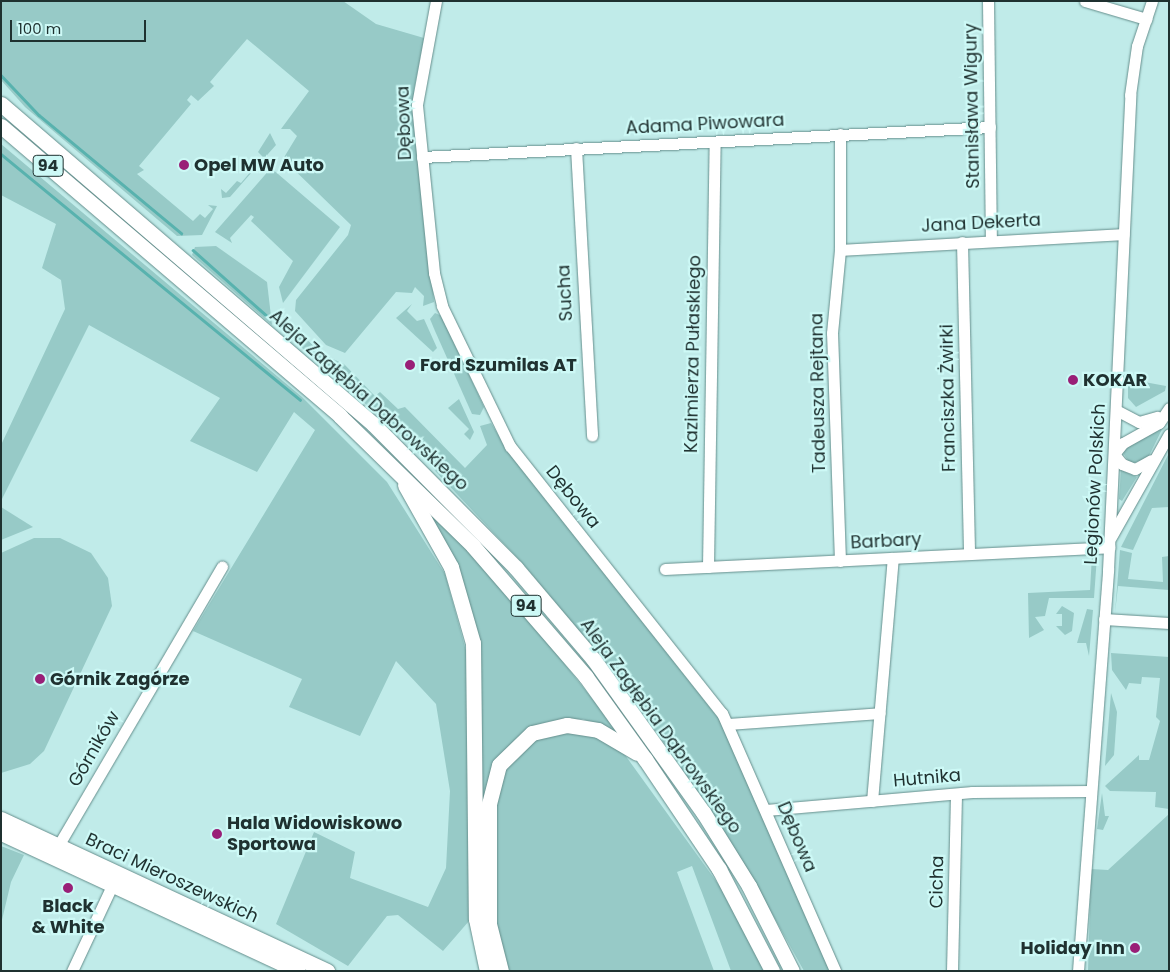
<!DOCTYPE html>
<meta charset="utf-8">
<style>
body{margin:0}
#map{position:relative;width:1170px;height:972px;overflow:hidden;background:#c0ebe9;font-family:Poppins,sans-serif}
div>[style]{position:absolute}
.green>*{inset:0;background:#97cac7}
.stream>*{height:2.5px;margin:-1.25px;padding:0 1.25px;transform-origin:1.25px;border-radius:1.25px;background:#58b2ae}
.roads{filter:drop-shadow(0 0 1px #658e8c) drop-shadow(0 0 1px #658e8c)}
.minor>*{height:11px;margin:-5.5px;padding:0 5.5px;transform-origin:5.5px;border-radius:5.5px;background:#fff}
.major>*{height:15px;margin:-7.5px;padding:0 7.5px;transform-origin:7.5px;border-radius:7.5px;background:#fff}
.dots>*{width:14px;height:14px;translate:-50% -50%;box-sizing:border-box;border:2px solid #cdf9f6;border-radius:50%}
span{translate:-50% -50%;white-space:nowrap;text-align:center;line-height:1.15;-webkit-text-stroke:4.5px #cdf9f6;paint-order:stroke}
.shield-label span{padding:1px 4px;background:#cdf9f6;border:1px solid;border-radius:4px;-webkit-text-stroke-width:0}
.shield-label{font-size:16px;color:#1f3130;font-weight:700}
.street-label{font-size:18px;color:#1f3130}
.poi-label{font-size:18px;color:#1f3130;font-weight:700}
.left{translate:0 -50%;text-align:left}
.right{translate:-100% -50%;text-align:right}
.frame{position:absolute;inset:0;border:2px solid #1f3130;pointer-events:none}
.scale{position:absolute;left:10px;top:20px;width:136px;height:22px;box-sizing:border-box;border:2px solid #1f3130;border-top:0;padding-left:6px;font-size:15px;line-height:18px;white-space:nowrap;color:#1f3130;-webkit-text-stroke:4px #cdf9f6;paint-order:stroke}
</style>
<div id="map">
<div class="green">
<div style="clip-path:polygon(1px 1px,343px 1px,376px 24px,424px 38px,414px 90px,434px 302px,423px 306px,424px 296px,415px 287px,412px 293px,396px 292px,345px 353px,326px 345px,295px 311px,296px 300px,348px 235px,351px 225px,283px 159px,297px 136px,290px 129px,281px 129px,309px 91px,247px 39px,210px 82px,214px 86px,198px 101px,191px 95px,187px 100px,191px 104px,139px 166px,144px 170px,137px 174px,193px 221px,200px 214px,205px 218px,213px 209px,208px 205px,217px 206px,202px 235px,177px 236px,25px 107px,1px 80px)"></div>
<div style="clip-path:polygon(270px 133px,276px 145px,230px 197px,222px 198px,221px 189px,226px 193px,237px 181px,241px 183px,263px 157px,258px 152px)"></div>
<div style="clip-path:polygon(1px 144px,302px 397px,387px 482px,445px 574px,468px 658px,469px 921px,443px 951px,398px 915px,387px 916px,348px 966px,276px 924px,314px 832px,355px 852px,350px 878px,428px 907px,446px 868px,450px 791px,436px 704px,396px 661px,360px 736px,289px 707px,302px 679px,193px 631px,315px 430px,294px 412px,257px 472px,190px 441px,220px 398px,89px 325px,1px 501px,1px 445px,65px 309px,61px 280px,42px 268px,56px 224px,1px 195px)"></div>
<div style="clip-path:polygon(271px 168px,340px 227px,283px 303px,279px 287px,293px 261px,251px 221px,254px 217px,251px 215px,230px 238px,232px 243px,215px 232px)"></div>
<div style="clip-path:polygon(216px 246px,267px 282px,272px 325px,192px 255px,195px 247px)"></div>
<div style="clip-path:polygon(412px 304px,407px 311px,417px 321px,424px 319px,437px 348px,433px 352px,396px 318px)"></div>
<div style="clip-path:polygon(435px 313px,442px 316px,484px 407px,480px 415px,472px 414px,435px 331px,430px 319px)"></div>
<div style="clip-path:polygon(289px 322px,322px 354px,344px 364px,375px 396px,380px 392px,398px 409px,405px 407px,465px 468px,487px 445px,480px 426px,491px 423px,508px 451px,723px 724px,831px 971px,804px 971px,756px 885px,670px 751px,609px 668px,524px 565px,403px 437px,293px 340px,285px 328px)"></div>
<div style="clip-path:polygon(1128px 379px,1166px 386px,1165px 391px,1136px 407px,1128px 398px)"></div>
<div style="clip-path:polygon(459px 399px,474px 432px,470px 440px,464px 434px,469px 429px,448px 408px)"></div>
<div style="clip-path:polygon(1169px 415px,1148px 458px,1130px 464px,1122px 451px)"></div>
<div style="clip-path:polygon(1169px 453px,1169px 507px,1152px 508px,1133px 550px,1121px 547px)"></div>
<div style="clip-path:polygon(1121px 470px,1137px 477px,1122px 501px,1119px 499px)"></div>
<div style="clip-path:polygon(1px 507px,33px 527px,1px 540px)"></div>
<div style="clip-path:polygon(424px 508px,494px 575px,621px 735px,583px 719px,547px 722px,537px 725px,493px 769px,487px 959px,477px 657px)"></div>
<div style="clip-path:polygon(34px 538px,60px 538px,91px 553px,108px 578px,112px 606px,44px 751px,30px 764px,1px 773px,1px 553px)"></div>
<div style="clip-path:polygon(1120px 550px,1132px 553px,1128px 579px,1163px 582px,1162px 557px,1169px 556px,1169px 590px,1118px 586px,1115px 613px)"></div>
<div style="clip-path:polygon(1092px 555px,1097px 556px,1094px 598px,1049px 598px,1045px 616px,1035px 617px,1044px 630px,1029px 638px,1028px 593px,1090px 590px)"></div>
<div style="clip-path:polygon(1062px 606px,1074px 613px,1072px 631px,1065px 635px,1056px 626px,1062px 626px,1062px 614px,1056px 614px)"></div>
<div style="clip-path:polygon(1087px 609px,1093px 610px,1089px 656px,1086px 643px,1077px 643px)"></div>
<div style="clip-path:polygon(1111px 653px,1169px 657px,1169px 809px,1155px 807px,1156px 792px,1110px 791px,1105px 786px,1139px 755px,1139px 760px,1149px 760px,1160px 721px,1156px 717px,1160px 678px,1142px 677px,1141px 684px,1129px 683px,1126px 690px,1112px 670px)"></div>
<div style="clip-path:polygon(1111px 693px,1117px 712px,1114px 755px,1105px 766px)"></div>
<div style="clip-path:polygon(569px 731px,601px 737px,625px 755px,729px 899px,764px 971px,731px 971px,692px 866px,677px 872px,714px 971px,506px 971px,494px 912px,496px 795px,505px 768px,532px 740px)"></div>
<div style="clip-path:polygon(1102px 793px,1105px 816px,1109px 816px,1103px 830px,1097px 829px)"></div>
<div style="clip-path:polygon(1169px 814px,1169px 971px,1088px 971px,1091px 869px,1108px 870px)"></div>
<div style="clip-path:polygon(1px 846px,24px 855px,11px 882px,1px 924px)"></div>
</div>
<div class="stream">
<div style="left:1px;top:75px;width:55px;rotate:46.5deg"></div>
<div style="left:39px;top:115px;width:185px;rotate:39.7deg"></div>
<div style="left:1px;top:154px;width:387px;rotate:39.4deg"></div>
<div style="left:193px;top:250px;width:98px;rotate:41.7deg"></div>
</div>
<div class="roads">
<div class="minor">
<div style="left:436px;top:1px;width:106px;rotate:100.4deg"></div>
<div style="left:417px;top:105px;width:169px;rotate:84.2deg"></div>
<div style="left:434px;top:273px;width:34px;rotate:76deg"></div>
<div style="left:442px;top:306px;width:156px;rotate:64.1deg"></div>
<div style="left:510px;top:446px;width:341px;rotate:51.6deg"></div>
<div style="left:722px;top:713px;width:282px;rotate:66.3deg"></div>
<div style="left:988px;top:1px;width:239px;rotate:89.3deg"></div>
<div style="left:1085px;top:1px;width:64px;rotate:16.4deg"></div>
<div style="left:576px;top:148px;width:288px;rotate:86.8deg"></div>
<div style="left:422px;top:157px;width:569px;rotate:-3.02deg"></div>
<div style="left:962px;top:242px;width:311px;rotate:88.7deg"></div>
<div style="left:840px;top:250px;width:284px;rotate:-3.2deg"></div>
<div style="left:1116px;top:410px;width:26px;rotate:28deg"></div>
<div style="left:1139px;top:422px;width:19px;rotate:-16deg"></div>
<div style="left:1114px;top:454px;width:14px;rotate:-51deg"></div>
<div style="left:1123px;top:443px;width:41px;rotate:-29.1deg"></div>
<div style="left:1159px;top:423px;width:18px;rotate:-56deg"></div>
<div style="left:1114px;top:454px;width:13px;rotate:51deg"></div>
<div style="left:1122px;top:464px;width:14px;rotate:21deg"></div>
<div style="left:1135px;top:469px;width:18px;rotate:-29deg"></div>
<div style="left:1111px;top:537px;width:118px;rotate:-60.6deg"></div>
<div style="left:840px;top:561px;width:228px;rotate:-92deg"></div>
<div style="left:832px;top:333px;width:83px;rotate:-84.5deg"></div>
<div style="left:840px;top:250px;width:116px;rotate:-90deg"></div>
<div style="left:708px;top:567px;width:425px;rotate:-89.1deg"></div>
<div style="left:665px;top:569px;width:445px;rotate:-2.8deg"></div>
<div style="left:1104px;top:619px;width:65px;rotate:3.5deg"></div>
<div style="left:728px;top:724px;width:152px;rotate:-4.1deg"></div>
<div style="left:872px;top:801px;width:244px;rotate:-85.1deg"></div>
<div style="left:766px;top:810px;width:207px;rotate:-5deg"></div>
<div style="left:972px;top:792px;width:119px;rotate:-0.5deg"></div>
<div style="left:58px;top:846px;width:324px;rotate:-59.6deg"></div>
<div style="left:72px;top:971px;width:102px;rotate:-64.9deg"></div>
<div style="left:952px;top:971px;width:177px;rotate:-88.7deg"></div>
<div style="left:1078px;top:971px;width:402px;rotate:-85.7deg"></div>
<div style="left:1108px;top:570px;width:476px;rotate:-87.3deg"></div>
<div style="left:1130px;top:95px;width:49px;rotate:-81.9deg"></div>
<div style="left:1137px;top:46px;width:47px;rotate:-71.6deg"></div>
</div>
<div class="major">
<div style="left:1px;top:104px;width:491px;rotate:40.7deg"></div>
<div style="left:373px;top:424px;width:203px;rotate:45.2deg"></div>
<div style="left:516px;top:568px;width:121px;rotate:49.7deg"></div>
<div style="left:594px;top:660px;width:187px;rotate:54.4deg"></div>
<div style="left:703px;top:812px;width:87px;rotate:58.1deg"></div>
<div style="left:749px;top:886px;width:95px;rotate:63.2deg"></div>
<div style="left:1px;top:126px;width:446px;rotate:40.5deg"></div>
<div style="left:340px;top:416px;width:186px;rotate:44.3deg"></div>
<div style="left:473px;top:546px;width:173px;rotate:49.2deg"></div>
<div style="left:586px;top:677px;width:101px;rotate:54.3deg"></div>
<div style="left:645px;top:759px;width:133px;rotate:56.1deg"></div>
<div style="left:719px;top:869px;width:115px;rotate:62.5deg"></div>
<div style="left:405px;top:485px;width:94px;rotate:60.7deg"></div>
<div style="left:451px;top:567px;width:79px;rotate:73.9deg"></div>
<div style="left:473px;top:643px;width:276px;rotate:89.4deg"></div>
<div style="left:476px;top:919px;width:53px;rotate:78.1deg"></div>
<div style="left:1px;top:819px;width:360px;rotate:25deg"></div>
<div style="left:1px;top:833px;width:327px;rotate:24.9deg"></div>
<div style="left:501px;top:971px;width:49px;rotate:-104.3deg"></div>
<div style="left:489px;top:924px;width:120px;rotate:-90deg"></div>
<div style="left:489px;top:804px;width:40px;rotate:-75.6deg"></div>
<div style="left:499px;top:765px;width:46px;rotate:-44.1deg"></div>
<div style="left:532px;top:733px;width:36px;rotate:-13deg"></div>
<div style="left:567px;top:725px;width:31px;rotate:9deg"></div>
<div style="left:598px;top:730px;width:45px;rotate:30.5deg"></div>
</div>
</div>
<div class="dots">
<div style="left:184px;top:165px;background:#991f77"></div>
<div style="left:410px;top:365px;background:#991f77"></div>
<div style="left:1073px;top:380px;background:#991f77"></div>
<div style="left:40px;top:679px;background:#991f77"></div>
<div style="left:217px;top:834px;background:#991f77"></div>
<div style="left:68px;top:888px;background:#991f77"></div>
<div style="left:1135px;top:948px;background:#991f77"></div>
</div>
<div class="shield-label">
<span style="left:48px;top:166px">94</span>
<span style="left:526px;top:606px">94</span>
</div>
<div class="street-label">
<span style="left:972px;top:106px;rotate:-91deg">Stanisława Wigury</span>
<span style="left:404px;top:123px;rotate:-92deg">Dębowa</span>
<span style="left:705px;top:124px;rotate:-3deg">Adama Piwowara</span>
<span style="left:981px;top:223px;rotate:-3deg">Jana Dekerta</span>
<span style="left:565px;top:293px;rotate:-93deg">Sucha</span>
<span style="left:693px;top:354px;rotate:-89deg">Kazimierza Pułaskiego</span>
<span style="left:818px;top:393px;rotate:-91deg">Tadeusza Rejtana</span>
<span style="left:948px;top:398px;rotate:-91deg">Franciszka Żwirki</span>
<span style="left:369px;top:400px;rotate:42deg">Aleja Zagłębia Dąbrowskiego</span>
<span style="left:1095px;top:484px;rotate:-87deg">Legionów Polskich</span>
<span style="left:573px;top:497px;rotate:51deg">Dębowa</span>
<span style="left:886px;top:541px;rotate:-3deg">Barbary</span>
<span style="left:661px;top:726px;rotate:54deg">Aleja Zagłębia Dąbrowskiego</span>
<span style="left:94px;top:749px;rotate:-60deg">Górników</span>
<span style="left:927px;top:778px;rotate:-5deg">Hutnika</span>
<span style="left:797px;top:837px;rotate:67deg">Dębowa</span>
<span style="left:172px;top:878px;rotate:25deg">Braci Mieroszewskich</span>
<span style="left:937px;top:882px;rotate:-89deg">Cicha</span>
</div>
<div class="poi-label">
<span class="left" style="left:194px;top:165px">Opel MW Auto</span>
<span class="left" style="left:420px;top:365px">Ford Szumilas AT</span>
<span class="left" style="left:1083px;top:380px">KOKAR</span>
<span class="left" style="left:50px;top:679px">Górnik Zagórze</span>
<span class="left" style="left:227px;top:834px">Hala Widowiskowo<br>Sportowa</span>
<span style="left:68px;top:917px">Black<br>&amp; White</span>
<span class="right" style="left:1125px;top:948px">Holiday Inn</span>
</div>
<div class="frame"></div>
<div class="scale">100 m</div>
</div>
